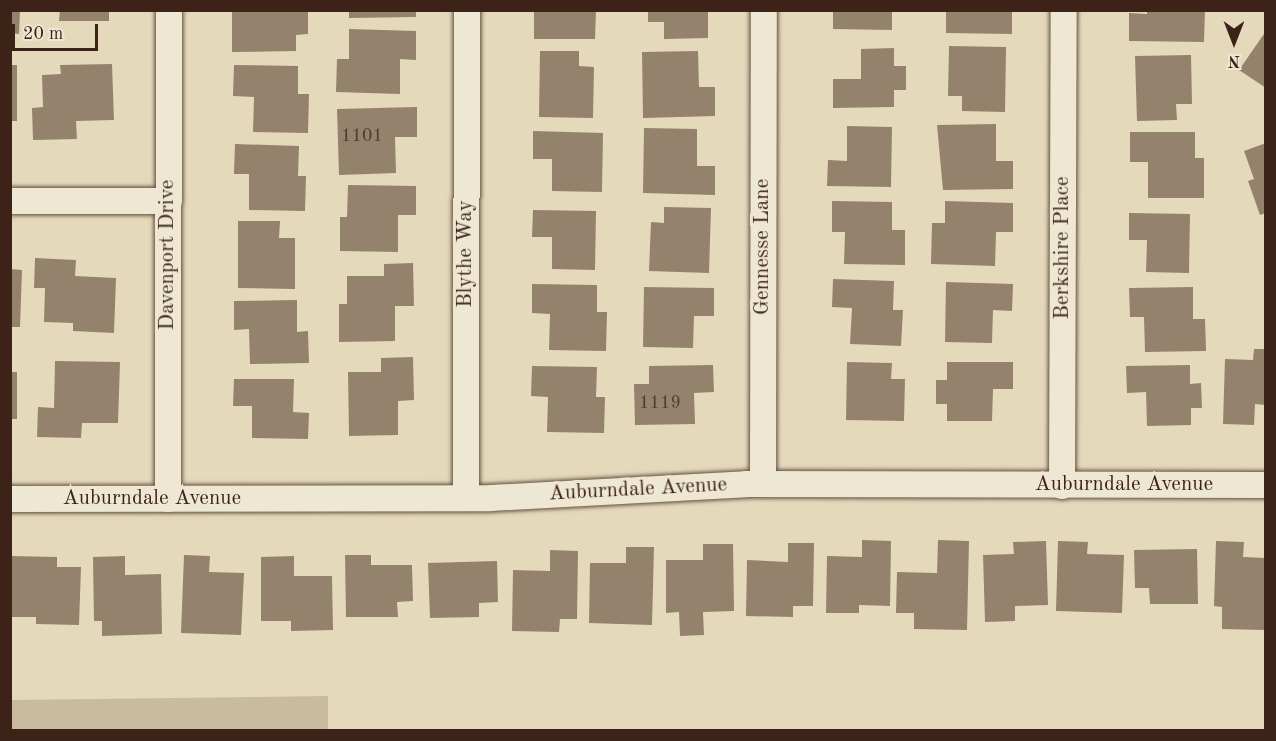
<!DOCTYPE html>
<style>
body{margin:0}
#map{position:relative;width:1276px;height:741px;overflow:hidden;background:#e4dabb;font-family:"Old Standard TT",serif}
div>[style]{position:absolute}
.green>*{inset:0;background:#c8bb9f}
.building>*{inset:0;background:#94826d}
.roads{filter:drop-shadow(0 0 2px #675041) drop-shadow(0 0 2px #675041)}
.minor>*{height:26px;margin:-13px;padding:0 13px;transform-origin:13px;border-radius:13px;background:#ede7d3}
span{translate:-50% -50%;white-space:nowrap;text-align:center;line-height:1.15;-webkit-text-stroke:6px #ede7d3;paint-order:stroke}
.number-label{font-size:18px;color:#533a2d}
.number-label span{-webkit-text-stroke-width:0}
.street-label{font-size:21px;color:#3d2218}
.frame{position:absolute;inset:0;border:12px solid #3d2218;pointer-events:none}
.north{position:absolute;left:1204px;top:12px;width:60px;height:60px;-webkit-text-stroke:4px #ede7d3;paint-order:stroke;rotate:180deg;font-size:16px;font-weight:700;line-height:24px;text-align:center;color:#3d2218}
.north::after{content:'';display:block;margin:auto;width:21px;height:27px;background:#3d2218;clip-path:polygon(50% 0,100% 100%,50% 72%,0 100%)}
.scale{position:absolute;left:12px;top:24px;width:86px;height:27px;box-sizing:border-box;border:3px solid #3d2218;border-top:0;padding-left:8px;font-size:18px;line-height:21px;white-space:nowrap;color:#3d2218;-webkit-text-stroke:4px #ede7d3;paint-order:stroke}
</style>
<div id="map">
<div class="green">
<div style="clip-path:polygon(328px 696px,328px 730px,11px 730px,11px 700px)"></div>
</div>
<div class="building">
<div style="clip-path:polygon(10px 10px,20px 10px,19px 34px,10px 33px)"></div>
<div style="clip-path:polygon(60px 10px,109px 10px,109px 21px,59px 21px)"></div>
<div style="clip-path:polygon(308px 10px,308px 34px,296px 35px,296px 51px,232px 52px,232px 11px)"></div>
<div style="clip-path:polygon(349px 10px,416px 10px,416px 17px,349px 18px)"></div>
<div style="clip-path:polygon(534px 10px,596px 10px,595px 39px,534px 39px)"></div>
<div style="clip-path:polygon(648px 10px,708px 10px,708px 38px,664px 39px,664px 22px,648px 22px)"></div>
<div style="clip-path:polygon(833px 10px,892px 10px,892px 30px,833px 29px)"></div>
<div style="clip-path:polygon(946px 10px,1012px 10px,1012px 34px,946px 33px)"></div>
<div style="clip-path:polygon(1147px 10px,1205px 10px,1204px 42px,1129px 41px,1129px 13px,1147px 14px)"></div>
<div style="clip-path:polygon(349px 29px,416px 31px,416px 60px,400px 59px,400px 94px,336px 92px,337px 59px,349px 59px)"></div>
<div style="clip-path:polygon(1266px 31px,1266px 88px,1239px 70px)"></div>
<div style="clip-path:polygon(949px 46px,1006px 47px,1005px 112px,962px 111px,962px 96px,948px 96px)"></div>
<div style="clip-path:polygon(894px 48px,894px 66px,906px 66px,906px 90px,894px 90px,894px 107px,833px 108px,833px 79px,861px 79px,861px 49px)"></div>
<div style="clip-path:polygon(540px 51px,579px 51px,579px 66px,594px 67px,593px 118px,539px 117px)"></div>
<div style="clip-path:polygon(698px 51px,699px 87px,715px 87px,715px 116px,643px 118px,642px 52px)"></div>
<div style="clip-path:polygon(1191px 55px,1192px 104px,1176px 104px,1177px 120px,1137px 121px,1135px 56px)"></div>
<div style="clip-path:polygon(112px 64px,114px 120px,76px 121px,77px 139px,33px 140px,32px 108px,43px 107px,42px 75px,61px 74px,60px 65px)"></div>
<div style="clip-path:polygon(10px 65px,17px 65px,17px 121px,10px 121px)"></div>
<div style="clip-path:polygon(234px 65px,298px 66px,298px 94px,309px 94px,308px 133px,253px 132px,254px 97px,233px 96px)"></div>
<div style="clip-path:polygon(417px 107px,417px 137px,395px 137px,396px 173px,339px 175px,337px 109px)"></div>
<div style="clip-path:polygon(996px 124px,996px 161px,1013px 161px,1013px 189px,943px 190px,937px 125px)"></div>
<div style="clip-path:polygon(847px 126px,892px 127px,891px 187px,827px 186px,828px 160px,847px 161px)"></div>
<div style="clip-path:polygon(644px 128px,697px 129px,697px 166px,715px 166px,715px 195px,643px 193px)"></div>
<div style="clip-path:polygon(533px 131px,603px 133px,602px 192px,552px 191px,552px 159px,533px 159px)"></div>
<div style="clip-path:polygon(1130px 132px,1195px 132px,1195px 158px,1204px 158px,1204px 198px,1148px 198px,1148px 162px,1130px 162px)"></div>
<div style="clip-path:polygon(1266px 143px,1266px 213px,1260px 215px,1248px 181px,1254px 179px,1244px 151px)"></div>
<div style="clip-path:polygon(235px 144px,299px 146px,298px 176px,306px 176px,305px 211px,249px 210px,249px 174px,234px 174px)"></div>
<div style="clip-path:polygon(348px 185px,416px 186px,416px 215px,398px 215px,398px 252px,340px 251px,340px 217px,347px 217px)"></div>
<div style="clip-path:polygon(832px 201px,892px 202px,892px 230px,905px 230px,905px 265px,844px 264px,845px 232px,832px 232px)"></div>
<div style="clip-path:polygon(945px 201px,1013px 203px,1013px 232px,996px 232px,995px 266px,931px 264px,932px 223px,945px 223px)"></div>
<div style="clip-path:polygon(664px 207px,711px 208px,709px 273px,649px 271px,651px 222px,664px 223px)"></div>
<div style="clip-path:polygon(533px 210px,596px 211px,595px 270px,552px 269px,552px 237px,532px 237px)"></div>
<div style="clip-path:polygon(1129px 213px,1190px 214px,1189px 273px,1146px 272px,1147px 240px,1129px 240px)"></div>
<div style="clip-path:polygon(238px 221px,280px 221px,279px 238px,295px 238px,295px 289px,238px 288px)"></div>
<div style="clip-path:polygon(35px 258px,76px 260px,75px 276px,116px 278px,114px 333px,73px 331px,73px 323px,44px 322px,45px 288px,34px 288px)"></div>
<div style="clip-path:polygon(413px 263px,414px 306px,395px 306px,395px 341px,339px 342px,339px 304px,347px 304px,347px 276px,384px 276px,384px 264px)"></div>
<div style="clip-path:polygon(10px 269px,22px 270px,20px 327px,10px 327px)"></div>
<div style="clip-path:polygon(833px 279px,894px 281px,893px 310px,903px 310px,901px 346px,850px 344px,852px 308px,832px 307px)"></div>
<div style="clip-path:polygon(946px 282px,1013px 284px,1012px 311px,993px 310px,992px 343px,945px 342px)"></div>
<div style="clip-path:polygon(532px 284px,597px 285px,597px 312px,607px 312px,606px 351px,549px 350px,550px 314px,532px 313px)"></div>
<div style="clip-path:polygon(644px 287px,714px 288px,714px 316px,694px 316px,693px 348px,643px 347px)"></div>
<div style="clip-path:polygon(1193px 287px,1193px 319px,1205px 319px,1206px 351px,1145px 352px,1144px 317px,1130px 317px,1129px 288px)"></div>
<div style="clip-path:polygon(297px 300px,297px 332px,308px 331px,309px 363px,250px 364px,249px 329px,234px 330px,234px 301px)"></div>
<div style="clip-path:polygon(1254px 349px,1266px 349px,1266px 405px,1255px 404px,1254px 425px,1223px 424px,1225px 359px,1253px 360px)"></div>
<div style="clip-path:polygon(413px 357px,414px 400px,398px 401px,398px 435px,349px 436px,348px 372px,381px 372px,381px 358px)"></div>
<div style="clip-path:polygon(55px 361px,120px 362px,118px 423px,82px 423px,81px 438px,37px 437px,38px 407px,54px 408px)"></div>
<div style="clip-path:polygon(847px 362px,892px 363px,891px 379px,905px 379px,904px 421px,846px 420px)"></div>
<div style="clip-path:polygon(947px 362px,1013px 362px,1013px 389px,993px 389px,992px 421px,947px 421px,947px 404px,936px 404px,936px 380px,947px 380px)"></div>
<div style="clip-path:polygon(713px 365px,714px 392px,694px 393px,695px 424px,635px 425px,634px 384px,649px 384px,649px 366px)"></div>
<div style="clip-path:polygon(1190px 365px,1190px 384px,1201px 383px,1202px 408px,1191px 408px,1191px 425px,1147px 426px,1146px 392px,1127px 393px,1126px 366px)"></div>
<div style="clip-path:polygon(532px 366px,597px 367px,596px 397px,605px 397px,604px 433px,547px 432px,548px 397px,531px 396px)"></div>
<div style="clip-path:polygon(10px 372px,17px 372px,17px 419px,10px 419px)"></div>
<div style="clip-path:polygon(234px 379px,294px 379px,293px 412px,309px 413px,308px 439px,252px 438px,252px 406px,233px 406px)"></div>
<div style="clip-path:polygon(862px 540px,891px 541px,890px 606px,859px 605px,859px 613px,826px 613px,827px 556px,862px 557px)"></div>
<div style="clip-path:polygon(938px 540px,969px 541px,967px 630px,914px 629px,914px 613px,896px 613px,897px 572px,937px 573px)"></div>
<div style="clip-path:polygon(1046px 541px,1048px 605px,1015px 606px,1015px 621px,985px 622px,983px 555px,1014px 554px,1013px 542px)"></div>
<div style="clip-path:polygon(1058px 541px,1088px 542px,1087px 554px,1124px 555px,1122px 613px,1056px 611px)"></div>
<div style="clip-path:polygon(1216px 541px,1244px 542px,1243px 557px,1266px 558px,1264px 630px,1222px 629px,1222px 607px,1214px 606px)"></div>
<div style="clip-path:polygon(788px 543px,814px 543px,813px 606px,793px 606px,793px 617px,746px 616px,747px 560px,788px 562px)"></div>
<div style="clip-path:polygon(703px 544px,733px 544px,734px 611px,703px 612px,704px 635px,680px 636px,679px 612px,666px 613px,666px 560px,703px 560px)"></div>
<div style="clip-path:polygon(626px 547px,654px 547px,652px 625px,589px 623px,590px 563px,626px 563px)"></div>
<div style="clip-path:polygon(1197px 549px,1198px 604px,1150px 604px,1149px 588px,1135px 588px,1134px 550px)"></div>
<div style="clip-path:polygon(550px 550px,578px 551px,577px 619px,560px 619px,559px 632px,512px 631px,513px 570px,550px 571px)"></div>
<div style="clip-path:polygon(184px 555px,210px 556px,209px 572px,244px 573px,241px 635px,181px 633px)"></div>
<div style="clip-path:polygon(345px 555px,371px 555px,371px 565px,412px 565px,413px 601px,397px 602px,398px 617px,346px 617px)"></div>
<div style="clip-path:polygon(10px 556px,57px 557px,57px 567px,81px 567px,79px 625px,36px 624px,36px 617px,10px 617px)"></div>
<div style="clip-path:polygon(125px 556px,125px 575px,161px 574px,162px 634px,102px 636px,102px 621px,94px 621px,93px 557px)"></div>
<div style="clip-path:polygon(294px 556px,294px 576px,332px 576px,333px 630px,291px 631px,291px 621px,261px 621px,261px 557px)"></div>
<div style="clip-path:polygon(497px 561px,498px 602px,479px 603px,479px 617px,430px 618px,428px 563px)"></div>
</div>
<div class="roads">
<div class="minor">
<div style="left:10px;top:201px;width:159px"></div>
<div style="left:763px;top:484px;width:474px;rotate:-89.9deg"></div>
<div style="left:1062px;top:486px;width:476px;rotate:-89.8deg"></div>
<div style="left:466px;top:498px;width:488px;rotate:-89.9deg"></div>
<div style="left:10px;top:499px;width:481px;rotate:-0.1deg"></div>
<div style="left:491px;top:498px;width:255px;rotate:-3.1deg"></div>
<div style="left:746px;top:484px;width:520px;rotate:0.11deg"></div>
<div style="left:168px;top:499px;width:489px;rotate:-89.9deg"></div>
</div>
</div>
<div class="number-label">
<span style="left:362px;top:136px">1101</span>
<span style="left:660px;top:403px">1119</span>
</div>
<div class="street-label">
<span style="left:763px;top:247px;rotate:-90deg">Gennesse Lane</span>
<span style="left:1063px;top:248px;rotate:-90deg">Berkshire Place</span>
<span style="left:466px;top:254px;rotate:-90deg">Blythe Way</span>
<span style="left:168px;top:255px;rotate:-90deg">Davenport Drive</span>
<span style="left:1124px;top:485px">Auburndale Avenue</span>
<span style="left:638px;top:490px;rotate:-3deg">Auburndale Avenue</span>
<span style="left:152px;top:499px">Auburndale Avenue</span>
</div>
<div class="frame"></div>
<div class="north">N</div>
<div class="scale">20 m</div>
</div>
